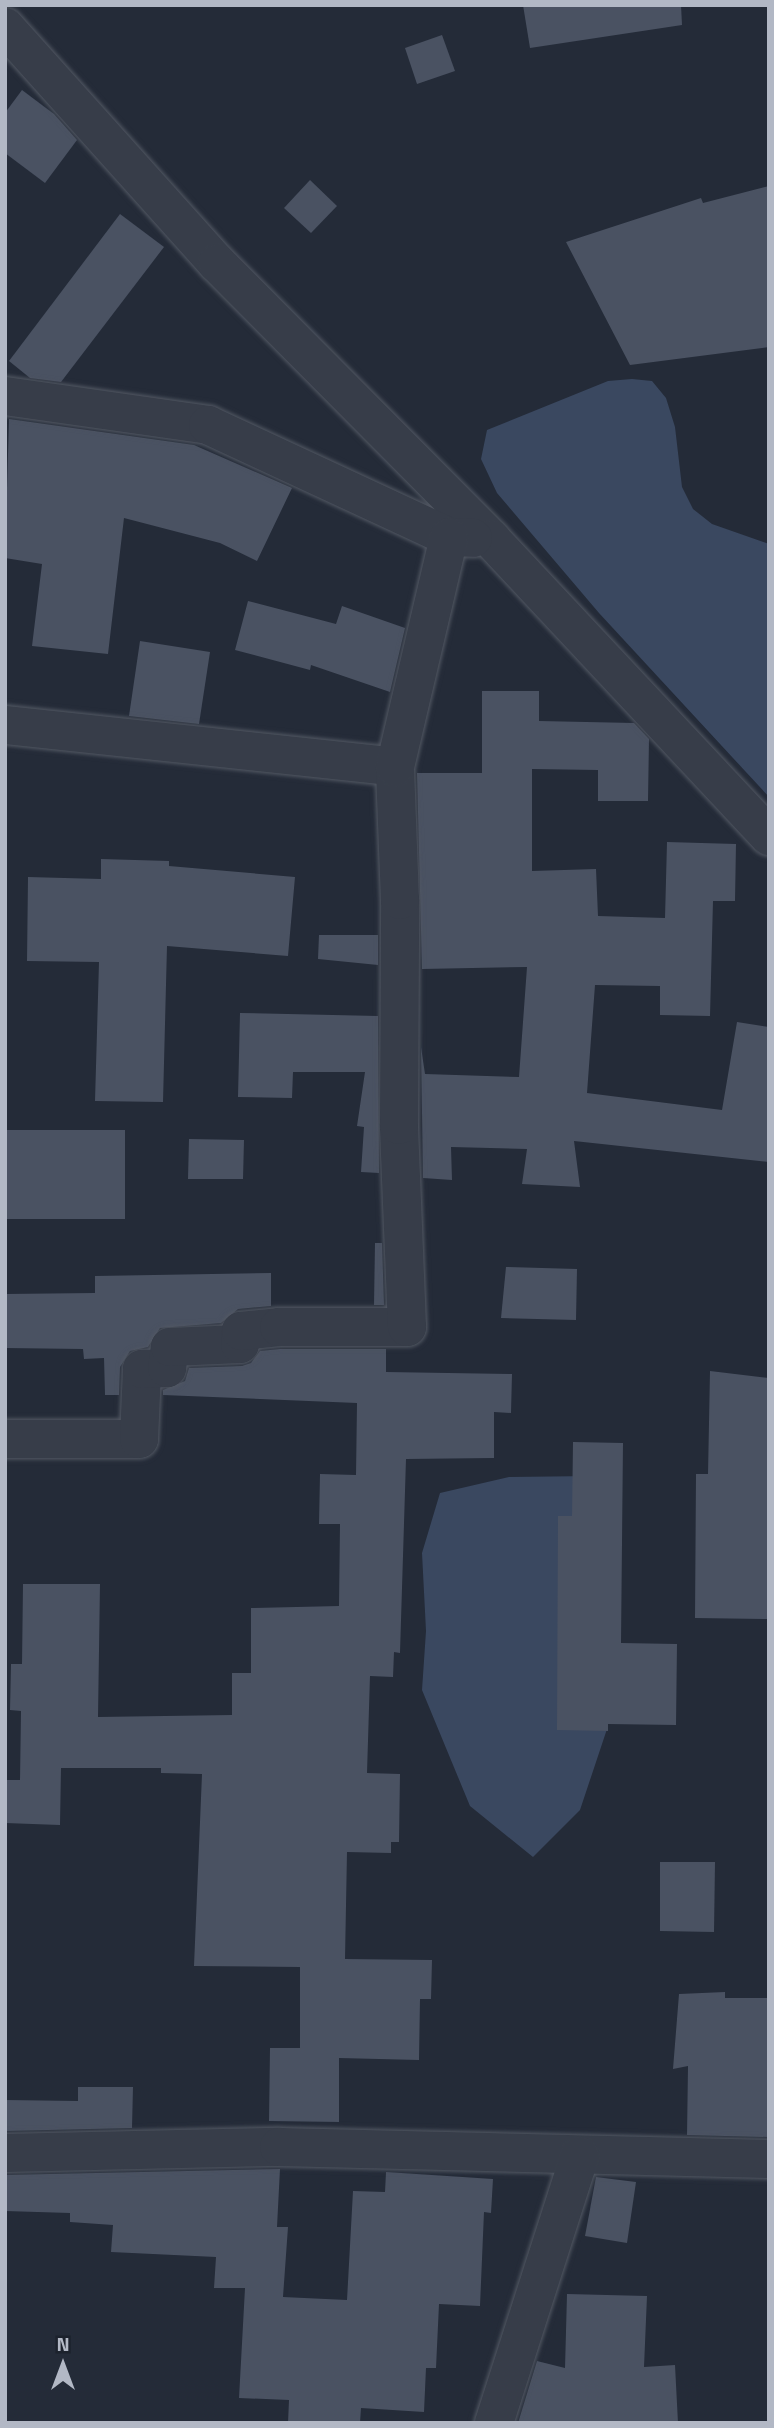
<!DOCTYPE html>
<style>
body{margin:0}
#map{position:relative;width:774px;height:2428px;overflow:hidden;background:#242b38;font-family:"Titillium Web",sans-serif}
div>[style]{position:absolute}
.water>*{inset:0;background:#3a4860}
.building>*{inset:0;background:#4a5262}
.roads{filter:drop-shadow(0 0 2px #525863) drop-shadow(0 0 2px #525863)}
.street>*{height:38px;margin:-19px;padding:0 19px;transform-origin:19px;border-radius:19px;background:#373d49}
span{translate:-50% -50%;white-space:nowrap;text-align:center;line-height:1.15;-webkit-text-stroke:5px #1c222d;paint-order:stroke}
.frame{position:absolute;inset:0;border:7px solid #b2b8c5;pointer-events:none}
.north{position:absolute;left:28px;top:2330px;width:70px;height:70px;-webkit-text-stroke:5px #1c222d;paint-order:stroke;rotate:0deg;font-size:19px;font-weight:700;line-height:28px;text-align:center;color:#b2b8c5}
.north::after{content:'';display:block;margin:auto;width:24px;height:32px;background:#b2b8c5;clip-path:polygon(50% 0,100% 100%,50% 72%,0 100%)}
</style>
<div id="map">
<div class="water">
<div style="clip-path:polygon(632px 379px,652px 381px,666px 398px,675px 427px,682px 487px,693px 509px,712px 524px,769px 544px,769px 797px,599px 613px,497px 493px,481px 459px,487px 430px,608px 381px)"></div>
<div style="clip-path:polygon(593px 1476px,608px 1726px,580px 1810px,533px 1857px,470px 1806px,422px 1690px,426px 1631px,422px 1553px,440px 1493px,509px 1477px)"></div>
</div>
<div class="building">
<div style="clip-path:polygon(523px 5px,681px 5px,682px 25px,530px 48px)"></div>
<div style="clip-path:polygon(442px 35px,455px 71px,417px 84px,405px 48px)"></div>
<div style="clip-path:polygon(22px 90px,54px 114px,77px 140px,45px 183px,5px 153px,5px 113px)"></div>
<div style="clip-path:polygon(310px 180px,337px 206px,311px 233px,284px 208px)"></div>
<div style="clip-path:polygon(769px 186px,769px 347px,630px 365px,566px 242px,701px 198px,703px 203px)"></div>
<div style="clip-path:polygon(120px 214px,164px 247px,61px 382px,30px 378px,9px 361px)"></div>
<div style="clip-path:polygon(9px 419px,194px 445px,292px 488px,257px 561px,220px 543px,124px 518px,108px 654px,32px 646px,42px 564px,5px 558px)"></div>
<div style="clip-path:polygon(248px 601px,336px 624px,342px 606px,405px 628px,390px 692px,311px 665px,310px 670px,235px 650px)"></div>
<div style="clip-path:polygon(140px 641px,210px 652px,199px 724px,129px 716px)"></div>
<div style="clip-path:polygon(482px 691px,539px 691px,539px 721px,634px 723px,649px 739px,648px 801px,598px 801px,598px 770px,532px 769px,532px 871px,596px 869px,598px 916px,665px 918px,667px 842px,736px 844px,735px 901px,713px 901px,710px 1016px,660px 1015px,660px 986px,595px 985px,587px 1093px,722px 1110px,737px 1022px,769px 1027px,769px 1162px,574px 1141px,580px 1187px,522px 1184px,527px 1149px,451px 1147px,452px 1180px,423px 1178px,421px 1047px,425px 1074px,519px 1077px,527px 967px,422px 969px,417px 773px,482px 773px)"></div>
<div style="clip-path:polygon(101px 859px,169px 861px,169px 866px,295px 877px,288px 956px,167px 946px,163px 1102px,95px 1101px,99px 962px,27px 961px,28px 877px,101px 879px)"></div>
<div style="clip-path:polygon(319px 935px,378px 935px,378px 965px,318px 959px)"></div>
<div style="clip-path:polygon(240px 1013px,378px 1016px,379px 1173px,361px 1172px,364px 1127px,357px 1126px,365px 1072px,293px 1072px,292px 1098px,238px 1097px)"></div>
<div style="clip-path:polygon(6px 1130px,125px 1130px,125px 1219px,6px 1219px)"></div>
<div style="clip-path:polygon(189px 1139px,244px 1140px,243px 1179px,188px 1179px)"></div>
<div style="clip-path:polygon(375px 1243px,382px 1243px,384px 1305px,374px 1305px)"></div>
<div style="clip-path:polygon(506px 1267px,577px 1269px,576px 1320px,501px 1318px)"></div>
<div style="clip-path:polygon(271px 1273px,271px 1306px,238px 1309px,221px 1323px,160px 1328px,148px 1347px,130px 1351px,120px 1367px,119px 1395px,105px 1395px,104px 1358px,84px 1359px,83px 1349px,5px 1348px,5px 1294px,95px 1293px,95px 1276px)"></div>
<div style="clip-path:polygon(280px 1349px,386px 1349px,386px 1372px,512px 1374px,511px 1413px,494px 1412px,494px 1458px,406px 1459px,400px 1653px,394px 1652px,393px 1677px,370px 1676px,367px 1773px,400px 1774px,399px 1842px,391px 1842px,391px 1853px,347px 1852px,345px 1959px,432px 1960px,431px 1999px,420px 1999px,419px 2060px,339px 2058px,339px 2122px,269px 2121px,270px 2048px,300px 2048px,300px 1967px,194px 1966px,202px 1774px,161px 1773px,161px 1768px,61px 1768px,60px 1825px,5px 1823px,5px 1780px,20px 1780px,21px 1711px,10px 1710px,11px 1664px,22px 1664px,23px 1584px,100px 1584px,98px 1717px,232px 1715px,232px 1673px,251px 1673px,251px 1608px,339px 1606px,340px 1524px,319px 1524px,320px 1474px,356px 1475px,357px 1403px,163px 1395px,163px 1390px,185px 1381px,189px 1368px,242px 1366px,251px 1363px,260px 1351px)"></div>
<div style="clip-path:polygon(710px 1371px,769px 1378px,769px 1619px,695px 1618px,696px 1474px,708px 1474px)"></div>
<div style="clip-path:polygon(573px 1442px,623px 1443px,621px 1643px,677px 1644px,676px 1725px,608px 1724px,608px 1731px,557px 1730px,558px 1516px,572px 1516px)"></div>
<div style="clip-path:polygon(660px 1862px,715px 1862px,714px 1932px,660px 1931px)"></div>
<div style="clip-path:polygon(725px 1992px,725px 1998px,769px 1998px,769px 2137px,687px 2135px,688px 2066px,673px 2069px,679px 1994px)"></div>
<div style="clip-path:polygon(78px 2087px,133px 2087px,132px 2128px,5px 2131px,5px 2100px,78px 2101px)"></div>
<div style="clip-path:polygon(280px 2169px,277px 2227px,288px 2227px,283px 2297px,347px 2300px,353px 2191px,385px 2192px,386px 2172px,493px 2179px,491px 2213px,484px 2212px,480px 2306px,439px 2304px,436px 2368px,426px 2368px,424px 2412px,361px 2408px,360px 2423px,288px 2423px,289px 2400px,239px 2398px,245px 2288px,214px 2288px,216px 2257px,111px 2252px,113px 2225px,70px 2222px,70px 2213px,5px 2211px,5px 2175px)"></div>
<div style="clip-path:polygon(596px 2177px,636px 2182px,627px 2243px,585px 2236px)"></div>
<div style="clip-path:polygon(567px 2294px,647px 2296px,644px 2367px,675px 2365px,678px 2423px,518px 2423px,537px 2361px,565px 2368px)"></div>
</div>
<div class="roads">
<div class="street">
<div style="left:5px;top:27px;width:317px;rotate:48.1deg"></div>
<div style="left:217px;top:263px;width:389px;rotate:45.2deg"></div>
<div style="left:491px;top:539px;width:407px;rotate:46.9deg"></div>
<div style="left:5px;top:396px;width:205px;rotate:8.1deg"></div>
<div style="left:208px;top:425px;width:266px;rotate:24.9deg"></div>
<div style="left:449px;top:537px;width:24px;rotate:2deg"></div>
<div style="left:5px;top:725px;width:392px;rotate:6.1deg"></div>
<div style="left:5px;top:1439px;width:134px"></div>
<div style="left:139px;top:1439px;width:70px;rotate:-87.5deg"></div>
<div style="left:142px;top:1369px;width:25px;rotate:-2deg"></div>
<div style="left:167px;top:1368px;width:21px;rotate:-82deg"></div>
<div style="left:170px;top:1347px;width:70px;rotate:-2.5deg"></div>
<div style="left:240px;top:1344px;width:13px;rotate:-86deg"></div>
<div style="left:241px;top:1331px;width:38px;rotate:-6deg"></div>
<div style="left:279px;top:1327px;width:128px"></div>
<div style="left:407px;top:1327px;width:202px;rotate:-92.3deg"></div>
<div style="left:399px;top:1125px;width:225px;rotate:-89.7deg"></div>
<div style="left:400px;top:900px;width:133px;rotate:-92.2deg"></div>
<div style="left:395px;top:767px;width:236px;rotate:-76.8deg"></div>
<div style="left:5px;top:2153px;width:274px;rotate:-1.3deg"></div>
<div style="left:279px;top:2147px;width:490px;rotate:1.4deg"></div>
<div style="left:494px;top:2423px;width:281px;rotate:-72.2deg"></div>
</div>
</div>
<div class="frame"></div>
<div class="north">N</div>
</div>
